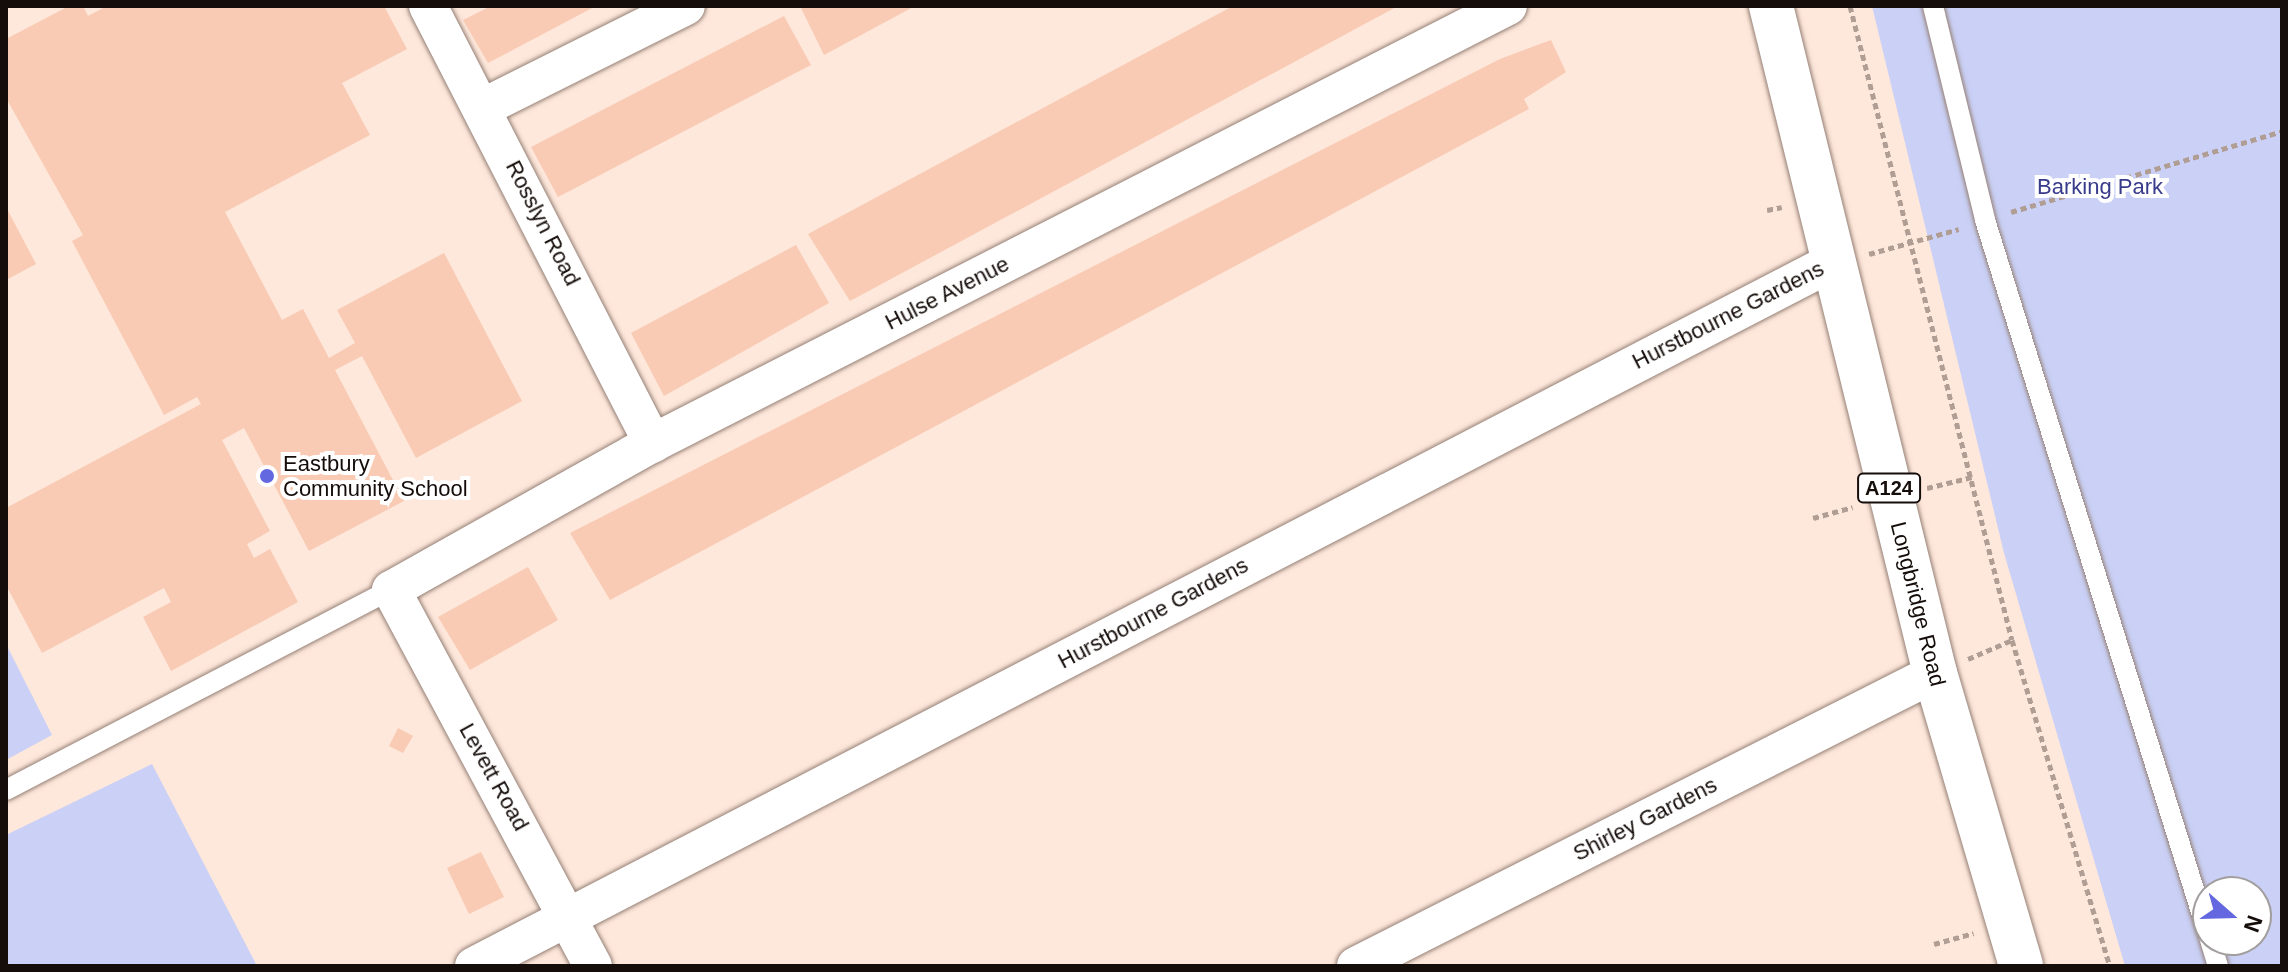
<!DOCTYPE html>
<style>
body{margin:0}
#map{position:relative;width:2288px;height:972px;overflow:hidden;background:#fee7db;font-family:Arial,sans-serif}
div>[style]{position:absolute}
.green>*{inset:0;background:#cad0f6}
.building>*{inset:0;background:#f9cbb4}
.path>*{height:5px;margin-top:-2.5px;transform-origin:0;background:repeating-linear-gradient(90deg,#b09e95 0 6px,transparent 0 10px)}
.roads{filter:drop-shadow(0 0 2px #958076) drop-shadow(0 0 2px #958076)}
.service>*{height:20px;margin:-10px;padding:0 10px;transform-origin:10px;border-radius:10px;background:#fff}
.minor>*{height:38px;margin:-19px;padding:0 19px;transform-origin:19px;border-radius:19px;background:#fff}
.primary>*{height:44px;margin:-22px;padding:0 22px;transform-origin:22px;border-radius:22px;background:#fff}
.dots>*{width:22px;height:22px;translate:-50% -50%;box-sizing:border-box;border:4px solid #fff;border-radius:50%}
span{translate:-50% -50%;white-space:nowrap;text-align:center;line-height:1.15;-webkit-text-stroke:8px #fff;paint-order:stroke}
.shield-label span{padding:2px 6px;background:#fff;border:2px solid;border-radius:6px;-webkit-text-stroke-width:0}
.shield-label{font-size:20px;color:#150d0a;font-weight:700}
.park-label{font-size:22px;color:#383a8a}
.street-label{font-size:22px;color:#150d0a}
.poi-label{font-size:22px;color:#150d0a}
.left{translate:0 -50%;text-align:left}
.frame{position:absolute;inset:0;border:8px solid #150d0a;pointer-events:none}
.north{position:absolute;left:2192px;top:876px;width:80px;height:80px;box-sizing:border-box;background:#fff;border:2px solid #a19e9d;border-radius:50%;rotate:110deg;font-size:22px;font-weight:700;line-height:32px;text-align:center;color:#150d0a}
.north::after{content:'';display:block;margin:auto;width:28px;height:36px;background:#6367e0;clip-path:polygon(50% 0,100% 100%,50% 72%,0 100%)}
</style>
<div id="map">
<div class="green">
<div style="clip-path:polygon(evenodd,1872px 6px,2282px 6px,2282px 966px,2125px 966px,2004px 553px,1872px 6px,2208px 892px,2256px 892px,2256px 940px,2208px 940px,2208px 892px)"></div>
<div style="clip-path:polygon(6px 644px,52px 735px,6px 760px)"></div>
<div style="clip-path:polygon(152px 764px,257px 966px,6px 966px,6px 835px)"></div>
</div>
<div class="building">
<div style="clip-path:polygon(69px 6px,83px 6px,88px 16px,107px 6px,384px 6px,407px 49px,342px 83px,370px 135px,225px 212px,282px 320px,303px 309px,329px 358px,355px 343px,337px 310px,444px 253px,522px 401px,416px 458px,362px 356px,335px 370px,404px 501px,309px 551px,244px 428px,222px 440px,270px 531px,247px 544px,254px 558px,270px 549px,298px 602px,171px 671px,143px 617px,171px 602px,164px 588px,42px 653px,6px 585px,6px 508px,201px 404px,197px 397px,164px 415px,72px 241px,83px 235px,6px 98px,6px 39px)"></div>
<div style="clip-path:polygon(491px 6px,596px 6px,488px 63px,463px 20px)"></div>
<div style="clip-path:polygon(800px 6px,915px 6px,824px 55px)"></div>
<div style="clip-path:polygon(1233px 6px,1398px 6px,850px 301px,808px 234px)"></div>
<div style="clip-path:polygon(784px 16px,811px 65px,558px 197px,531px 147px)"></div>
<div style="clip-path:polygon(1551px 40px,1566px 72px,1524px 99px,1529px 109px,610px 600px,570px 533px,1500px 59px)"></div>
<div style="clip-path:polygon(6px 207px,36px 264px,6px 280px)"></div>
<div style="clip-path:polygon(796px 245px,829px 303px,664px 396px,631px 333px)"></div>
<div style="clip-path:polygon(528px 567px,558px 620px,470px 670px,438px 617px)"></div>
<div style="clip-path:polygon(398px 728px,413px 736px,403px 753px,389px 746px)"></div>
<div style="clip-path:polygon(481px 852px,504px 897px,469px 914px,447px 868px)"></div>
</div>
<div class="path">
<div style="left:1850px;top:6px;width:654px;rotate:75.67deg"></div>
<div style="left:2012px;top:640px;width:340px;rotate:73.3deg"></div>
<div style="left:1767px;top:210px;width:15px;rotate:-11deg"></div>
<div style="left:2011px;top:212px;width:283px;rotate:-16.6deg"></div>
<div style="left:1869px;top:254px;width:93px;rotate:-15.5deg"></div>
<div style="left:1927px;top:488px;width:46px;rotate:-13.7deg"></div>
<div style="left:1813px;top:518px;width:41px;rotate:-15.4deg"></div>
<div style="left:1968px;top:659px;width:48px;rotate:-23.4deg"></div>
<div style="left:1934px;top:944px;width:41px;rotate:-15.4deg"></div>
</div>
<div class="roads">
<div class="service">
<div style="left:1933px;top:6px;width:220px;rotate:76.3deg"></div>
<div style="left:1985px;top:220px;width:748px;rotate:72.66deg"></div>
<div style="left:6px;top:790px;width:434px;rotate:-27.5deg"></div>
<div style="left:2210px;top:940px;width:27px;rotate:73deg"></div>
</div>
<div class="minor">
<div style="left:428px;top:6px;width:492px;rotate:62.8deg"></div>
<div style="left:482px;top:108px;width:228px;rotate:-26.6deg"></div>
<div style="left:474px;top:966px;width:1531px;rotate:-27.39deg"></div>
<div style="left:593px;top:966px;width:427px;rotate:-118.2deg"></div>
<div style="left:391px;top:590px;width:300px;rotate:-29.3deg"></div>
<div style="left:653px;top:443px;width:960px;rotate:-27.07deg"></div>
<div style="left:1356px;top:966px;width:649px;rotate:-26.84deg"></div>
</div>
<div class="primary">
<div style="left:1771px;top:6px;width:687px;rotate:76.19deg"></div>
<div style="left:1935px;top:673px;width:305px;rotate:73.6deg"></div>
</div>
</div>
<div class="dots">
<div style="left:267px;top:476px;background:#6367e0"></div>
</div>
<div class="shield-label">
<span style="left:1889px;top:488px">A124</span>
</div>
<div class="park-label">
<span style="left:2100px;top:187px">Barking Park</span>
</div>
<div class="street-label">
<span style="left:543px;top:223px;rotate:63deg">Rosslyn Road</span>
<span style="left:947px;top:293px;rotate:-27deg">Hulse Avenue</span>
<span style="left:1728px;top:315px;rotate:-27deg">Hurstbourne Gardens</span>
<span style="left:1918px;top:604px;rotate:76deg">Longbridge Road</span>
<span style="left:1153px;top:613px;rotate:-28deg">Hurstbourne Gardens</span>
<span style="left:494px;top:777px;rotate:61deg">Levett Road</span>
<span style="left:1645px;top:819px;rotate:-27deg">Shirley Gardens</span>
</div>
<div class="poi-label">
<span class="left" style="left:283px;top:476px">Eastbury<br>Community School</span>
</div>
<div class="frame"></div>
<div class="north">N</div>
</div>
